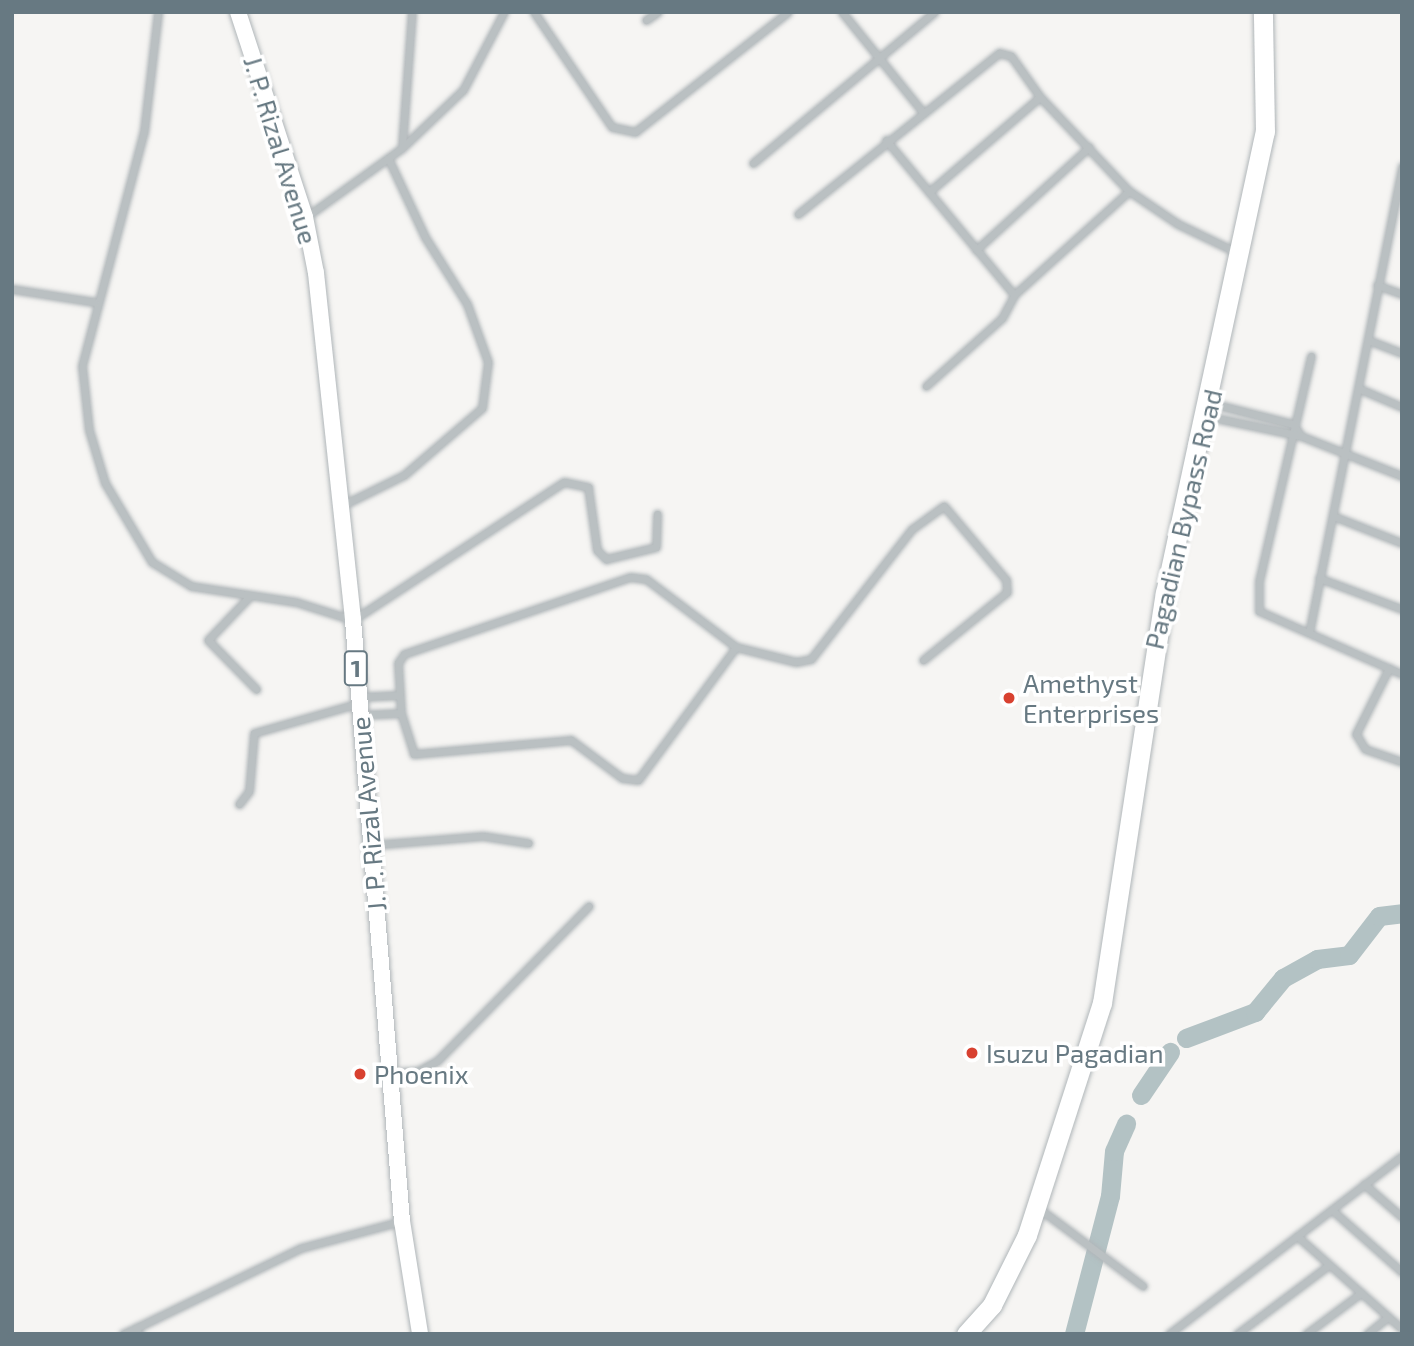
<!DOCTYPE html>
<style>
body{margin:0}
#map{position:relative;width:1414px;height:1346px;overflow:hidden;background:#f6f5f3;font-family:"Exo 2",sans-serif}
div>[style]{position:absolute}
.river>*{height:19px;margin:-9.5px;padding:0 9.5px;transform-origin:9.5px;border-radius:9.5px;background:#b3c2c4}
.roads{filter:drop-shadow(0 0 2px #b0b6b9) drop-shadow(0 0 2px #b0b6b9)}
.street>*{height:7px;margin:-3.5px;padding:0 3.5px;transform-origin:3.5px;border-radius:3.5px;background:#bac0c2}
.primary>*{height:16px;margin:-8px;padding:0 8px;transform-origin:8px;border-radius:8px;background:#fff}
.highway>*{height:19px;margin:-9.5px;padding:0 9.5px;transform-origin:9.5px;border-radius:9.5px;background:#fff}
.dots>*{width:19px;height:19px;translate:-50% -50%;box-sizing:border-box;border:4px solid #fff;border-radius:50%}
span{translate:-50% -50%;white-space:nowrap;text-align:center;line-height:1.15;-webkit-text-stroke:7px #fff;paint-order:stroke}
.shield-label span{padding:2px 5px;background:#fff;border:2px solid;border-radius:5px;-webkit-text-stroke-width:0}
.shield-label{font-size:24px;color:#677982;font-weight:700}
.street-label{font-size:26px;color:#677982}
.poi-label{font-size:26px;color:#677982}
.left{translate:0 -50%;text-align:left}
.frame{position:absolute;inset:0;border:14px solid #677982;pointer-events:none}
</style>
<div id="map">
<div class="river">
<div style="left:1186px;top:1038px;width:74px;rotate:-20.6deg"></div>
<div style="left:1255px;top:1012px;width:44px;rotate:-50.5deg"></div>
<div style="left:1283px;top:978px;width:39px;rotate:-29deg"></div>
<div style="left:1317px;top:959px;width:32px;rotate:-7deg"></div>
<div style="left:1349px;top:955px;width:49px;rotate:-52.4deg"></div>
<div style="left:1379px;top:916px;width:23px;rotate:-7deg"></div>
<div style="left:1141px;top:1095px;width:52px;rotate:-56deg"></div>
<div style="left:1074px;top:1334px;width:143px;rotate:-75.4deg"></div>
<div style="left:1110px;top:1196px;width:45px;rotate:-84.9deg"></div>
<div style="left:1114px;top:1151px;width:30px;rotate:-66deg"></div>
</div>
<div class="roads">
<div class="street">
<div style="left:158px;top:12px;width:120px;rotate:96.7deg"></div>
<div style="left:144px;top:131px;width:243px;rotate:104.8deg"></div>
<div style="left:82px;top:366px;width:64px;rotate:83.8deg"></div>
<div style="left:89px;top:430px;width:55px;rotate:73.2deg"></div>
<div style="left:105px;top:483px;width:92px;rotate:59.3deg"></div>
<div style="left:152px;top:562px;width:46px;rotate:31.6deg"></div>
<div style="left:191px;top:586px;width:106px;rotate:8.7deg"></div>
<div style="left:296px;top:602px;width:60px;rotate:17.5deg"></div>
<div style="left:353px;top:620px;width:252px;rotate:-33.2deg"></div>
<div style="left:564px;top:482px;width:25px;rotate:12deg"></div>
<div style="left:588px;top:487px;width:64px;rotate:81.9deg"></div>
<div style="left:597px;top:550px;width:13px;rotate:45deg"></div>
<div style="left:606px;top:559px;width:51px;rotate:-13.5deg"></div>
<div style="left:656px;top:547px;width:33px;rotate:-88deg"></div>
<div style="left:534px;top:12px;width:139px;rotate:55.9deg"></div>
<div style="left:612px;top:127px;width:24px;rotate:12deg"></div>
<div style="left:635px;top:132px;width:194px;rotate:-38.1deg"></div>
<div style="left:842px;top:12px;width:127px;rotate:51.1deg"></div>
<div style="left:646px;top:20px;width:14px;rotate:-34deg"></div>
<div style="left:886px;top:140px;width:201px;rotate:50.4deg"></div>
<div style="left:1014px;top:295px;width:155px;rotate:-42.1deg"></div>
<div style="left:402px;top:147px;width:135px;rotate:-85.8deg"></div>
<div style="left:753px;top:163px;width:236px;rotate:-39.8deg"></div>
<div style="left:929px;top:192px;width:146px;rotate:-40.6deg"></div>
<div style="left:798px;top:214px;width:258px;rotate:-38.7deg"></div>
<div style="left:999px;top:53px;width:12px;rotate:14deg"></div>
<div style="left:1011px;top:56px;width:50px;rotate:54.7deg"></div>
<div style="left:1040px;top:97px;width:129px;rotate:46.6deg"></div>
<div style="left:1129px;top:191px;width:59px;rotate:34deg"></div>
<div style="left:1178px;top:224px;width:67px;rotate:25.8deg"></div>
<div style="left:306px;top:217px;width:118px;rotate:-35.7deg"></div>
<div style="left:402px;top:148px;width:84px;rotate:-43.6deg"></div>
<div style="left:463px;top:90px;width:88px;rotate:-62.3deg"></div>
<div style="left:976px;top:250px;width:153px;rotate:-42.3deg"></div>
<div style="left:1377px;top:285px;width:27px;rotate:20deg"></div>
<div style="left:12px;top:289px;width:83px;rotate:9deg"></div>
<div style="left:1368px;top:340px;width:36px;rotate:21deg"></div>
<div style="left:1311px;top:356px;width:231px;rotate:103deg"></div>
<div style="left:1259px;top:581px;width:30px;rotate:90deg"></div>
<div style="left:1259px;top:611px;width:156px;rotate:23.8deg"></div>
<div style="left:926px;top:386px;width:102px;rotate:-41.8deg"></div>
<div style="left:1002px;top:318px;width:26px;rotate:-62deg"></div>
<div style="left:1360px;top:389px;width:46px;rotate:23.2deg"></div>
<div style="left:1210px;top:403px;width:86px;rotate:14.2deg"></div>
<div style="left:1293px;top:424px;width:14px;rotate:56deg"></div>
<div style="left:1206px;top:416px;width:97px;rotate:11.9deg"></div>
<div style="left:1301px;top:436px;width:109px;rotate:21.6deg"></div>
<div style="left:341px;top:506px;width:70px;rotate:-26.2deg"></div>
<div style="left:404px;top:475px;width:103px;rotate:-40.7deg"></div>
<div style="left:482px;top:408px;width:46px;rotate:-82.6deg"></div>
<div style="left:488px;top:362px;width:62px;rotate:-109.9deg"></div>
<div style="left:467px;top:304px;width:79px;rotate:-122.1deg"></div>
<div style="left:425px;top:237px;width:87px;rotate:-115.1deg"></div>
<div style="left:1333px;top:516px;width:74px;rotate:21.4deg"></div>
<div style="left:630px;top:577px;width:16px;rotate:7deg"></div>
<div style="left:646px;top:579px;width:113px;rotate:37.1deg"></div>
<div style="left:736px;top:647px;width:165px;rotate:126.4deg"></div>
<div style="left:638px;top:780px;width:16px;rotate:-173deg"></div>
<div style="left:622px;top:778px;width:64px;rotate:-143.3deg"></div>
<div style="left:571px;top:740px;width:158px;rotate:174.9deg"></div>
<div style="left:414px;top:754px;width:43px;rotate:-107.6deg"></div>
<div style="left:401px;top:713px;width:50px;rotate:-93.4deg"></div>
<div style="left:398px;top:663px;width:11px;rotate:-56deg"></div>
<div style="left:404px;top:654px;width:239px;rotate:-18.8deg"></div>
<div style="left:1319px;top:578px;width:89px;rotate:20.5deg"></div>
<div style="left:248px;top:598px;width:58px;rotate:133.6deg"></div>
<div style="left:208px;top:640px;width:69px;rotate:45.6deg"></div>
<div style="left:1309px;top:633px;width:476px;rotate:-78.7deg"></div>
<div style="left:736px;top:647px;width:62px;rotate:14deg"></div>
<div style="left:796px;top:662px;width:15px;rotate:-11deg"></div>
<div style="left:811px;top:659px;width:165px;rotate:-52.2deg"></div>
<div style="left:912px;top:529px;width:39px;rotate:-36deg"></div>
<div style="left:944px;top:506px;width:97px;rotate:50deg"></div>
<div style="left:1006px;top:580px;width:12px;rotate:85deg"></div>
<div style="left:1007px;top:592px;width:108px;rotate:141deg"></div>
<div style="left:1389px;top:668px;width:74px;rotate:116.6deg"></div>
<div style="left:1356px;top:734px;width:17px;rotate:59deg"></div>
<div style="left:1365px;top:749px;width:39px;rotate:19deg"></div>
<div style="left:358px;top:697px;width:42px;rotate:-2.7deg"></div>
<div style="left:360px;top:715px;width:41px;rotate:-2.8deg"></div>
<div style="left:239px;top:804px;width:16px;rotate:-52deg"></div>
<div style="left:249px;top:791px;width:58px;rotate:-85.1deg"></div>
<div style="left:254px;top:733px;width:109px;rotate:-15.9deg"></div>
<div style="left:371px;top:845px;width:112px;rotate:-4.6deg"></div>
<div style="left:483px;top:836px;width:46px;rotate:8.8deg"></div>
<div style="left:391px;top:1073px;width:27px;rotate:-4deg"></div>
<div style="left:418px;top:1071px;width:21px;rotate:-28deg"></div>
<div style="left:437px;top:1061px;width:217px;rotate:-45.6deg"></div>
<div style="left:1364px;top:1184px;width:50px;rotate:41deg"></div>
<div style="left:1037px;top:1207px;width:132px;rotate:36.7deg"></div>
<div style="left:1332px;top:1210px;width:94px;rotate:41.5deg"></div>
<div style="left:1297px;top:1236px;width:140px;rotate:41.5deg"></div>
<div style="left:123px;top:1334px;width:14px;rotate:-25deg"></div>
<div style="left:139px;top:1334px;width:7px;rotate:-117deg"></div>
<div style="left:136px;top:1328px;width:183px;rotate:-25.9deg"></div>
<div style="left:301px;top:1248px;width:105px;rotate:-15deg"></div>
<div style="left:1169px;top:1334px;width:293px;rotate:-37.4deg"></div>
<div style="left:1237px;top:1334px;width:115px;rotate:-36.9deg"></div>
<div style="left:1306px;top:1334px;width:69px;rotate:-36.7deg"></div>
<div style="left:1367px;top:1334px;width:27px;rotate:-39deg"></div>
</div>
<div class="primary">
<div style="left:238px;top:12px;width:216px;rotate:71.9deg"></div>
<div style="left:305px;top:217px;width:57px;rotate:78.9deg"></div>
<div style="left:316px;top:273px;width:349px;rotate:83.9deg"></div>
<div style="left:353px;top:620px;width:603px;rotate:85.34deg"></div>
<div style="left:402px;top:1221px;width:114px;rotate:80.9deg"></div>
</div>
<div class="highway">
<div style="left:966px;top:1334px;width:39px;rotate:-48deg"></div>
<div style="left:992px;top:1305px;width:78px;rotate:-63.4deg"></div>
<div style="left:1027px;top:1235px;width:244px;rotate:-72.1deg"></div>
<div style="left:1102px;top:1003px;width:415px;rotate:-81.3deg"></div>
<div style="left:1165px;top:593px;width:472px;rotate:-77.8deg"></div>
<div style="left:1265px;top:132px;width:120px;rotate:-91deg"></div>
</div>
</div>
<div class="dots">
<div style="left:1009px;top:698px;background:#d84130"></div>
<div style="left:972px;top:1053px;background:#d84130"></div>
<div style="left:360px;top:1074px;background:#d84130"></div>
</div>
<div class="shield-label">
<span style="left:356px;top:668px">1</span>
</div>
<div class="street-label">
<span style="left:281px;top:150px;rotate:73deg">J. P. Rizal Avenue</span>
<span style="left:1183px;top:519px;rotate:-77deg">Pagadian Bypass Road</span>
<span style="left:368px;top:814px;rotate:-95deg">J. P. Rizal Avenue</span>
</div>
<div class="poi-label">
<span class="left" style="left:1023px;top:698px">Amethyst<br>Enterprises</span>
<span class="left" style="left:986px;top:1053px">Isuzu Pagadian</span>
<span class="left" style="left:374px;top:1074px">Phoenix</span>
</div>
<div class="frame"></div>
</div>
